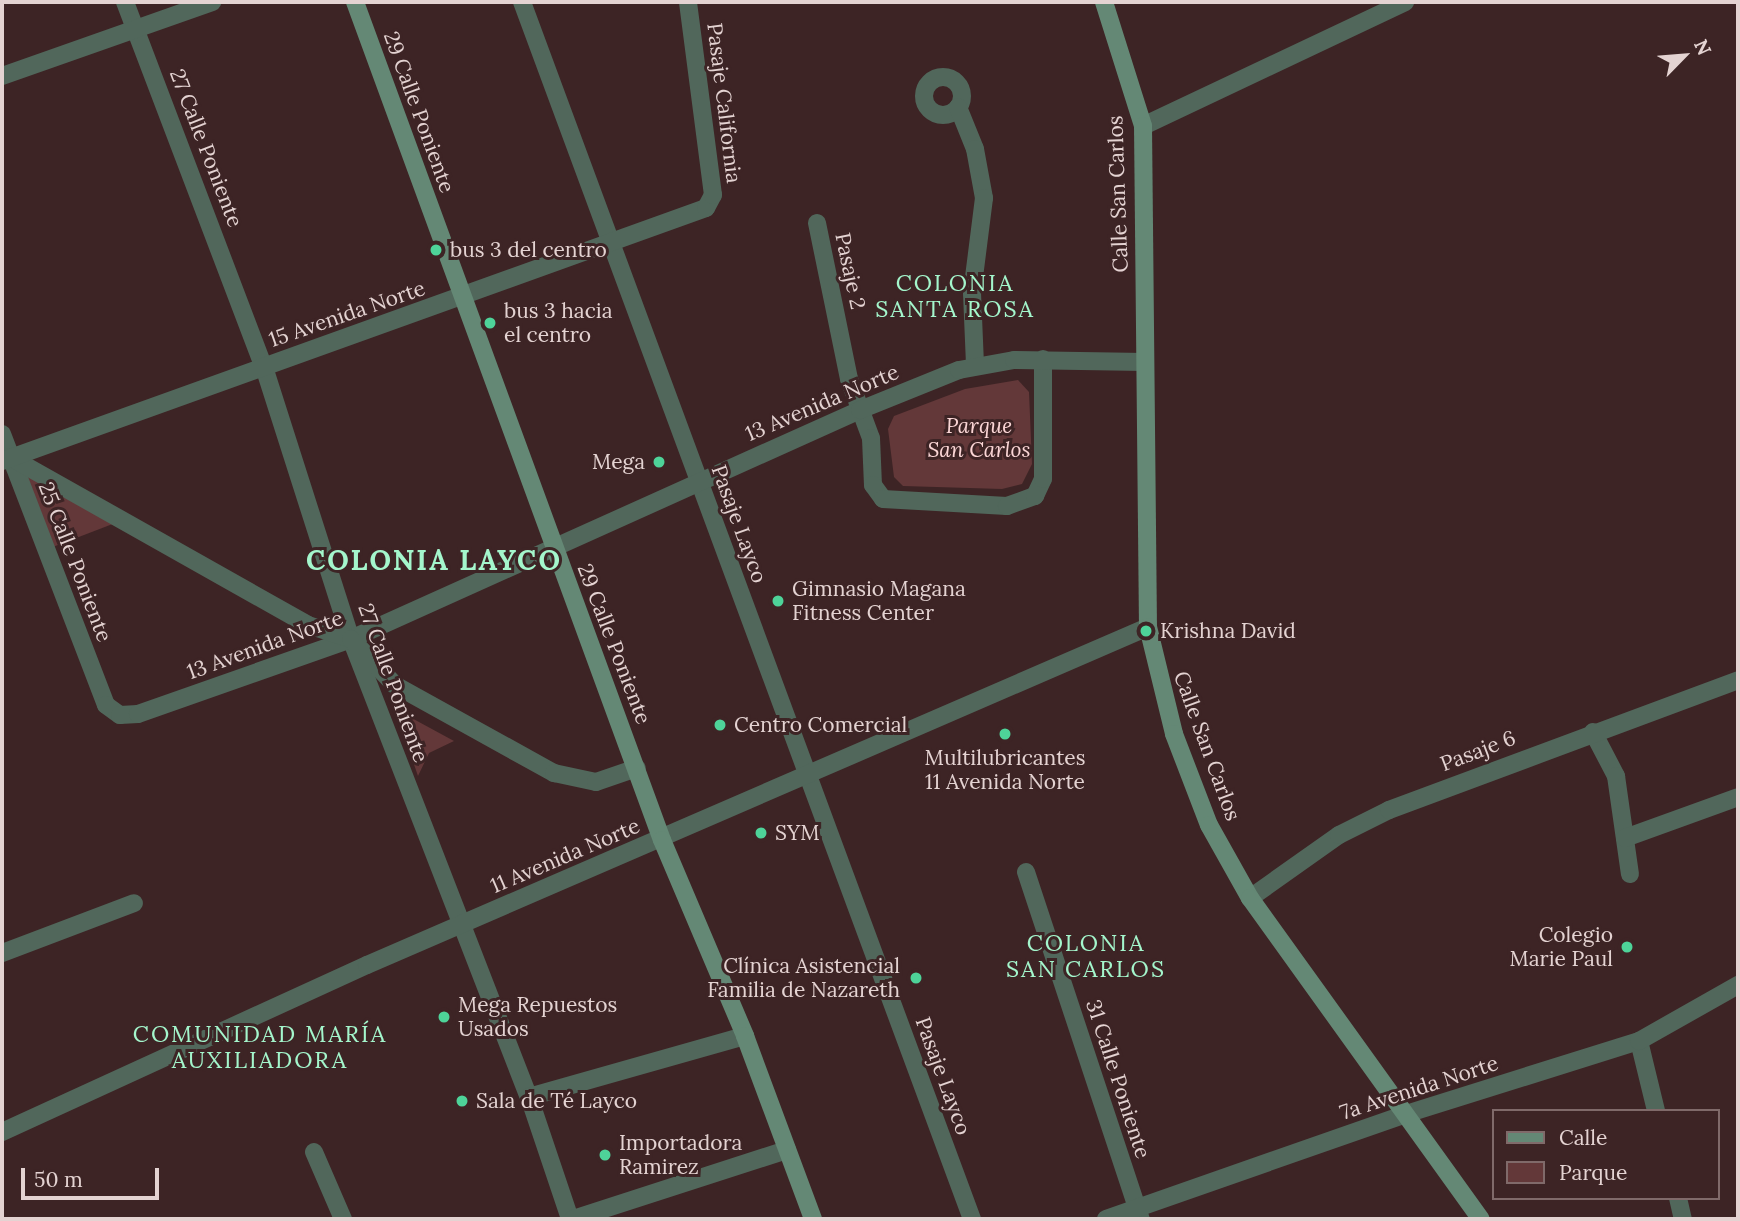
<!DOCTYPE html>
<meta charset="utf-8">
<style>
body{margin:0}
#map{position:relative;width:1740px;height:1221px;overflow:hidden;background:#3d2425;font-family:Lora,serif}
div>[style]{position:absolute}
.green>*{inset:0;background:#633839}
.street>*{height:18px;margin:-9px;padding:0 9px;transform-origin:9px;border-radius:9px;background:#51675b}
.street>.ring{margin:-9px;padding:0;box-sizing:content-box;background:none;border:18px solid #51675b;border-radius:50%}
.secondary>*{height:18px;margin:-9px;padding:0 9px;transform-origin:9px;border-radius:9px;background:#648875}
.dots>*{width:19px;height:19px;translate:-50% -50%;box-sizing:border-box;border:4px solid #3d2425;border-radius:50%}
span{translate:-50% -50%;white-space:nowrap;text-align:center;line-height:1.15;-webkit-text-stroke:6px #3d2425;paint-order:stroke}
.street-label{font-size:21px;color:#e4d3d2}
.poi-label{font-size:21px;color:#e4d3d2}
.left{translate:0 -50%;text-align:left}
.right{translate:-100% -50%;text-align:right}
.park-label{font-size:21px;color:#fbd6d6;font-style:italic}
.neighbourhood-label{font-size:23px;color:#a4f6cc;letter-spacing:2px}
.district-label{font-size:28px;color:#a4f6cc;font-weight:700;letter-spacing:2px}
.frame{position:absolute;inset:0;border:4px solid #e4d3d2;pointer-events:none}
.legend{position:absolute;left:1492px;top:1109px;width:228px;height:91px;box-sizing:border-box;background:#3d2425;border:2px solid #806a6a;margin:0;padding:9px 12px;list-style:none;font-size:21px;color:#e4d3d2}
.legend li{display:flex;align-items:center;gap:14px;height:35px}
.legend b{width:35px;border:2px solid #806a6a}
.north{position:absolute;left:1649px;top:21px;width:70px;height:70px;-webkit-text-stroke:5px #3d2425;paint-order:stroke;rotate:65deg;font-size:19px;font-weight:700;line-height:28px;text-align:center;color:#e4d3d2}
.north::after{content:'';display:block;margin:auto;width:24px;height:32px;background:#e4d3d2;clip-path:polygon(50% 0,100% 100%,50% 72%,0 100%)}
.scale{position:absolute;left:21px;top:1168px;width:138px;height:32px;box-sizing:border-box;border:4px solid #e4d3d2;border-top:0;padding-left:9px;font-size:21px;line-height:24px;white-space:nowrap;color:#e4d3d2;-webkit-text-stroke:5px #3d2425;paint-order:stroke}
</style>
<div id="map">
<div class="green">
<div style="clip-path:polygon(1018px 380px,1029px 392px,1032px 464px,1022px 484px,1002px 489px,903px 486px,894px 477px,888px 429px,894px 416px,965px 389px)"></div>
<div style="clip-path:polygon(10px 457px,123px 520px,45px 550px)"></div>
<div style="clip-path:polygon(395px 709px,454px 741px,429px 753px,418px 776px)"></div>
</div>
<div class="street">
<div style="left:125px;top:2px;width:391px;rotate:69.2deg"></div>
<div style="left:264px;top:367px;width:286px;rotate:72.3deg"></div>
<div style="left:351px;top:639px;width:491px;rotate:68.8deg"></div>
<div style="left:529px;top:1097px;width:129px;rotate:71.4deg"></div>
<div style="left:522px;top:2px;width:1298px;rotate:69.71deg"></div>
<div style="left:2px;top:76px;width:223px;rotate:-19.4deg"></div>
<div class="ring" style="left:924px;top:77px;width:20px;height:20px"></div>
<div style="left:958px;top:107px;width:45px;rotate:68deg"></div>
<div style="left:975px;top:149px;width:50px;rotate:79.6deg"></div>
<div style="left:984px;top:198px;width:96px;rotate:97.2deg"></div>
<div style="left:972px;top:293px;width:73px;rotate:87.6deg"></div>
<div style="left:1143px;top:126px;width:290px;rotate:-25.3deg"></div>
<div style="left:817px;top:223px;width:159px;rotate:78.4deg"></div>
<div style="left:849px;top:379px;width:63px;rotate:69.6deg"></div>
<div style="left:871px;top:438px;width:47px;rotate:87.6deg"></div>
<div style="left:873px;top:485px;width:17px;rotate:54deg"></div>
<div style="left:883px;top:499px;width:124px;rotate:3.2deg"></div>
<div style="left:1007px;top:506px;width:30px;rotate:-20deg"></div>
<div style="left:1035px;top:496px;width:19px;rotate:-65deg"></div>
<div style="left:1043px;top:479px;width:120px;rotate:-90deg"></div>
<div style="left:2px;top:434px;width:290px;rotate:69deg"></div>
<div style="left:106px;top:705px;width:17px;rotate:36deg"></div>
<div style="left:120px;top:715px;width:18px;rotate:-3deg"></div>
<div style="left:138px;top:714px;width:226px;rotate:-19.4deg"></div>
<div style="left:351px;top:639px;width:558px;rotate:-24.22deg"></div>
<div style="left:860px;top:410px;width:107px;rotate:-22deg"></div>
<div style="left:959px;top:370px;width:56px;rotate:-10.3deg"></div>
<div style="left:1014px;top:360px;width:131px;rotate:0.9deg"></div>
<div style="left:10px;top:457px;width:342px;rotate:29.4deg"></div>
<div style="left:308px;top:625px;width:45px;rotate:18deg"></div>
<div style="left:351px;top:639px;width:64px;rotate:46.3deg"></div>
<div style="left:395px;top:685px;width:182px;rotate:29deg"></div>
<div style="left:554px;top:773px;width:43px;rotate:12.1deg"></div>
<div style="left:596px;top:782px;width:43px;rotate:-18.9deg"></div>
<div style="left:2px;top:461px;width:748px;rotate:-19.77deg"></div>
<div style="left:706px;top:208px;width:15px;rotate:-62deg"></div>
<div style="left:713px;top:195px;width:195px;rotate:-97.4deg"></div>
<div style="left:1593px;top:732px;width:50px;rotate:62.4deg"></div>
<div style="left:1616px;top:776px;width:99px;rotate:81.9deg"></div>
<div style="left:1625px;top:838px;width:120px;rotate:-19.9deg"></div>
<div style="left:1026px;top:872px;width:366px;rotate:71.7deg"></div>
<div style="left:1250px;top:898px;width:109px;rotate:-35.3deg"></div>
<div style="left:1339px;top:835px;width:56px;rotate:-26.6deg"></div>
<div style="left:1389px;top:810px;width:372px;rotate:-20.4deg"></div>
<div style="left:2px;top:953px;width:141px;rotate:-20.7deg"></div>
<div style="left:1639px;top:1041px;width:72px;rotate:76.3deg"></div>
<div style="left:529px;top:1097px;width:224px;rotate:-15.8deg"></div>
<div style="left:2px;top:1132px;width:401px;rotate:-24.6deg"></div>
<div style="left:367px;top:965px;width:851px;rotate:-23.4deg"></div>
<div style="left:314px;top:1152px;width:73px;rotate:66.6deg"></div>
<div style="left:1678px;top:1198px;width:22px;rotate:77deg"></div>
<div style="left:573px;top:1219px;width:225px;rotate:-17.9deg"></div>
<div style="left:1106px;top:1219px;width:318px;rotate:-19.3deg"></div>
<div style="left:1406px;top:1114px;width:244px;rotate:-17.4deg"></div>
<div style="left:1639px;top:1041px;width:114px;rotate:-29.5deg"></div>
</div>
<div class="secondary">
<div style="left:355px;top:2px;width:892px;rotate:69.88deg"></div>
<div style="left:662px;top:840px;width:213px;rotate:67deg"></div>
<div style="left:745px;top:1036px;width:195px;rotate:69.6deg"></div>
<div style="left:1104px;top:2px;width:130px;rotate:72.5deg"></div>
<div style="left:1143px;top:126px;width:501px;rotate:89.43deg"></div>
<div style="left:1148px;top:627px;width:110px;rotate:76.3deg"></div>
<div style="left:1174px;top:734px;width:97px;rotate:69deg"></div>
<div style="left:1209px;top:825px;width:84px;rotate:60.7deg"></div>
<div style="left:1250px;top:898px;width:395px;rotate:54.3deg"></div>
</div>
<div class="dots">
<div style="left:436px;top:250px;background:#4ed399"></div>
<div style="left:490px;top:323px;background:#4ed399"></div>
<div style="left:659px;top:462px;background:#4ed399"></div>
<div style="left:778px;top:601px;background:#4ed399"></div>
<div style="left:1146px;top:631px;background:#4ed399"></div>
<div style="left:720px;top:725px;background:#4ed399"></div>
<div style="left:1005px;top:734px;background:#4ed399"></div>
<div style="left:761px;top:833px;background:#4ed399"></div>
<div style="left:1627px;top:947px;background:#4ed399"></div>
<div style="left:916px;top:978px;background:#4ed399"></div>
<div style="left:444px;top:1017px;background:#4ed399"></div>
<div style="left:462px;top:1101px;background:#4ed399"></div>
<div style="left:605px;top:1155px;background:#4ed399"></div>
</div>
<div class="street-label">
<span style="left:724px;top:103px;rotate:83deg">Pasaje California</span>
<span style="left:419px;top:112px;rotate:70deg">29 Calle Poniente</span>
<span style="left:206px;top:148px;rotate:69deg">27 Calle Poniente</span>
<span style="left:1118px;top:194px;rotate:-92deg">Calle San Carlos</span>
<span style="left:850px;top:271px;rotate:78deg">Pasaje 2</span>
<span style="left:347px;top:314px;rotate:-19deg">15 Avenida Norte</span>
<span style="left:822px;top:403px;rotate:-23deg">13 Avenida Norte</span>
<span style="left:739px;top:524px;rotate:70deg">Pasaje Layco</span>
<span style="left:75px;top:562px;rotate:69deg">25 Calle Poniente</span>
<span style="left:614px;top:644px;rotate:69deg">29 Calle Poniente</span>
<span style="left:265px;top:645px;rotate:-20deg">13 Avenida Norte</span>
<span style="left:393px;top:683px;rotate:70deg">27 Calle Poniente</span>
<span style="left:1207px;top:746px;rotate:70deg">Calle San Carlos</span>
<span style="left:1478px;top:751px;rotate:-21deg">Pasaje 6</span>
<span style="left:565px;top:856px;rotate:-23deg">11 Avenida Norte</span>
<span style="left:943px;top:1076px;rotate:70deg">Pasaje Layco</span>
<span style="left:1118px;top:1079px;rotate:72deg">31 Calle Poniente</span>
<span style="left:1419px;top:1088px;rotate:-18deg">7a Avenida Norte</span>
</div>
<div class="poi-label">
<span class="left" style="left:450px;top:250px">bus 3 del centro</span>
<span class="left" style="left:504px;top:323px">bus 3 hacia<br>el centro</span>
<span class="right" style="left:645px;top:462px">Mega</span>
<span class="left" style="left:792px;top:601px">Gimnasio Magana<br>Fitness Center</span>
<span class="left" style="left:1160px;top:631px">Krishna David</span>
<span class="left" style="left:734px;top:725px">Centro Comercial</span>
<span style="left:1005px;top:770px">Multilubricantes<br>11 Avenida Norte</span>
<span class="left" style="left:775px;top:833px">SYM</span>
<span class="right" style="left:1613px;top:947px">Colegio<br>Marie Paul</span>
<span class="right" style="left:900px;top:978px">Clínica Asistencial<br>Familia de Nazareth</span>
<span class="left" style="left:458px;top:1017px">Mega Repuestos<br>Usados</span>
<span class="left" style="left:476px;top:1101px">Sala de Té Layco</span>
<span class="left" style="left:619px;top:1155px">Importadora<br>Ramirez</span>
</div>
<div class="park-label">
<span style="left:979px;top:438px">Parque<br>San Carlos</span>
</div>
<div class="neighbourhood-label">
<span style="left:955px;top:296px">COLONIA<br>SANTA ROSA</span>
<span style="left:1086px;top:956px">COLONIA<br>SAN CARLOS</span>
<span style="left:260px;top:1047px">COMUNIDAD MARÍA<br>AUXILIADORA</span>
</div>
<div class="district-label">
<span style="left:434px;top:560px">COLONIA LAYCO</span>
</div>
<div class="frame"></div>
<ul class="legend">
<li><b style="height:9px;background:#648875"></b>Calle</li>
<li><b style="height:19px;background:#633839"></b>Parque</li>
</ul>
<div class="north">N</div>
<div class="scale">50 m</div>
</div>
